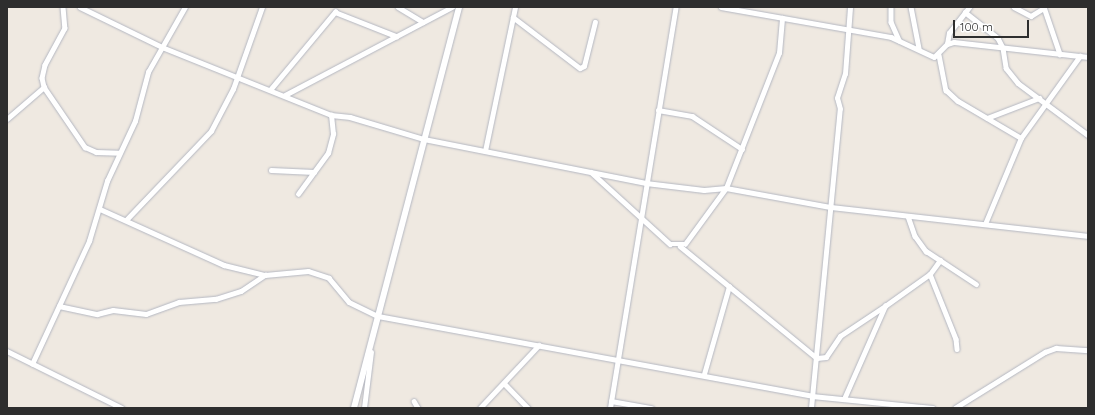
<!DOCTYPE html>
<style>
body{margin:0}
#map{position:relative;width:1095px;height:415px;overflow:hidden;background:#efe9e1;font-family:Quicksand,sans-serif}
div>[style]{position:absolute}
.roads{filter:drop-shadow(0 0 1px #b4b7c1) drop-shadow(0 0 1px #b4b7c1)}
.minor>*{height:4.5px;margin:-2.25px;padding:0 2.25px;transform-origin:2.25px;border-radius:2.25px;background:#fff}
.tertiary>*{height:5.5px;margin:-2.75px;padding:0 2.75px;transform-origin:2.75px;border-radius:2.75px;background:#fff}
span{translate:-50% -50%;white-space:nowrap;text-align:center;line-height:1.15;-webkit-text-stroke:3.5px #fff;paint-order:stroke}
.frame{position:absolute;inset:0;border:8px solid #2e2e2e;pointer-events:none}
.scale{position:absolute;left:953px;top:20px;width:76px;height:18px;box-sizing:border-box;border:2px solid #2e2e2e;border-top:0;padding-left:5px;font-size:12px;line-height:14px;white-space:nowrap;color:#2e2e2e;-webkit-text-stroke:3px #fff;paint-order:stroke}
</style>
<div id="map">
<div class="roads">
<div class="minor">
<div style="left:63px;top:7px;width:21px;rotate:85deg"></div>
<div style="left:65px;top:28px;width:42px;rotate:118.4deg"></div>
<div style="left:45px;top:65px;width:13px;rotate:103deg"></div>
<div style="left:42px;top:78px;width:9px;rotate:77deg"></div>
<div style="left:44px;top:87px;width:73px;rotate:55.7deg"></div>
<div style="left:85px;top:147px;width:12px;rotate:24deg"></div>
<div style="left:96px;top:152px;width:23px;rotate:2deg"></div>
<div style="left:80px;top:7px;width:91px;rotate:26deg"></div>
<div style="left:162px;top:47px;width:182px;rotate:21.9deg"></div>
<div style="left:331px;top:115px;width:19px;rotate:6deg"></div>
<div style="left:350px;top:117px;width:77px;rotate:16.6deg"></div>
<div style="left:424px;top:139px;width:226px;rotate:11.2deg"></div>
<div style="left:646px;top:183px;width:58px;rotate:6.9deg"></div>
<div style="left:704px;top:190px;width:22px;rotate:-5deg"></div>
<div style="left:726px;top:188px;width:107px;rotate:10.3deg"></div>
<div style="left:831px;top:207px;width:259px;rotate:6.4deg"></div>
<div style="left:398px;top:7px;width:29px;rotate:31deg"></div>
<div style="left:721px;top:7px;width:173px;rotate:10deg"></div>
<div style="left:891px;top:37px;width:47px;rotate:24.9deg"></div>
<div style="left:934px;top:57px;width:18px;rotate:-45deg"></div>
<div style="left:947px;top:44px;width:7px;rotate:-16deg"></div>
<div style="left:954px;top:42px;width:135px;rotate:6.4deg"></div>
<div style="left:891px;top:7px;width:15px;rotate:90deg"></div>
<div style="left:891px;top:22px;width:20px;rotate:66deg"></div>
<div style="left:911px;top:7px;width:42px;rotate:79deg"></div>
<div style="left:1014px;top:7px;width:19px;rotate:28deg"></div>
<div style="left:1031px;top:16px;width:15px;rotate:-32deg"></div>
<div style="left:1044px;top:7px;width:50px;rotate:71.2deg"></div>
<div style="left:965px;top:12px;width:42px;rotate:38.2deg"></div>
<div style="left:998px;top:38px;width:11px;rotate:63deg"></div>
<div style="left:1003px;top:48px;width:20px;rotate:81deg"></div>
<div style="left:1006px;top:68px;width:19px;rotate:51deg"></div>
<div style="left:1018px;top:83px;width:87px;rotate:36.6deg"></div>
<div style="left:513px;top:17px;width:84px;rotate:37.3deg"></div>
<div style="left:580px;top:68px;width:4px;rotate:-27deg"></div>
<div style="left:584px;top:66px;width:45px;rotate:-76deg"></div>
<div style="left:947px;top:44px;width:11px;rotate:-80deg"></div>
<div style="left:949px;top:33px;width:33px;rotate:-52deg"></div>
<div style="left:939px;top:55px;width:36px;rotate:79deg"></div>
<div style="left:946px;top:90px;width:16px;rotate:43deg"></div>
<div style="left:958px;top:101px;width:73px;rotate:30.4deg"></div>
<div style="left:270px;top:90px;width:102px;rotate:-50.2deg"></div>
<div style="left:335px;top:12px;width:66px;rotate:21.5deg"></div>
<div style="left:285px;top:95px;width:189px;rotate:-27.8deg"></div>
<div style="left:658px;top:110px;width:35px;rotate:10deg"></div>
<div style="left:692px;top:116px;width:60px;rotate:33.4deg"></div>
<div style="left:987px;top:118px;width:56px;rotate:-21deg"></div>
<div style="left:7px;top:119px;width:49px;rotate:-40.9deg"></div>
<div style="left:485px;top:151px;width:147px;rotate:-78.2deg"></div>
<div style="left:271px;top:170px;width:43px;rotate:2.7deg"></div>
<div style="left:591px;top:172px;width:107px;rotate:42.3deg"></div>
<div style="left:670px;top:244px;width:15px"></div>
<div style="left:685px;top:244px;width:69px;rotate:-53.8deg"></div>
<div style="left:726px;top:188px;width:145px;rotate:-68.6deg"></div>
<div style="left:779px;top:53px;width:35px;rotate:-85deg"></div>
<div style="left:298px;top:194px;width:51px;rotate:-53.8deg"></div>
<div style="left:328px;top:153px;width:20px;rotate:-75deg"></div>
<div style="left:333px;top:134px;width:19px;rotate:-96deg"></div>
<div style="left:100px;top:209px;width:136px;rotate:24.3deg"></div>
<div style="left:224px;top:265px;width:42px;rotate:13.7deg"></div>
<div style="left:265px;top:275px;width:43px;rotate:-5.3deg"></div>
<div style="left:308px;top:271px;width:22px;rotate:18deg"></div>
<div style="left:329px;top:278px;width:31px;rotate:50deg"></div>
<div style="left:349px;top:302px;width:32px;rotate:26deg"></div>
<div style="left:378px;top:316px;width:441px;rotate:10.4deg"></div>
<div style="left:812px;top:396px;width:121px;rotate:5.7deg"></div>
<div style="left:908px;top:216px;width:21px;rotate:71deg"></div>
<div style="left:915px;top:236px;width:19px;rotate:54deg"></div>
<div style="left:926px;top:251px;width:60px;rotate:33.4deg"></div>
<div style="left:126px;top:220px;width:123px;rotate:-46.3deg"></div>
<div style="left:211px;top:131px;width:47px;rotate:-62.4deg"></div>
<div style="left:233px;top:89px;width:87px;rotate:-70.5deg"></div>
<div style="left:985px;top:224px;width:93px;rotate:-67.3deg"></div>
<div style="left:1021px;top:138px;width:101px;rotate:-54.3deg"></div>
<div style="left:680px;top:246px;width:177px;rotate:39.3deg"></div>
<div style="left:817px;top:358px;width:9px;rotate:-6deg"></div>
<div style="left:826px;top:357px;width:25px;rotate:-56deg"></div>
<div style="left:840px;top:336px;width:54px;rotate:-33.7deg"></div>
<div style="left:930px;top:274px;width:70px;rotate:68.2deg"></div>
<div style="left:956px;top:339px;width:10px;rotate:84deg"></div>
<div style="left:59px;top:306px;width:39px;rotate:12deg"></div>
<div style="left:97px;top:314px;width:16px;rotate:-14deg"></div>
<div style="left:113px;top:310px;width:33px;rotate:7deg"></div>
<div style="left:146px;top:314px;width:35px;rotate:-20deg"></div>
<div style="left:179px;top:302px;width:37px;rotate:-5deg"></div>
<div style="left:216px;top:299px;width:26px;rotate:-18deg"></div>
<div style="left:241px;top:291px;width:29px;rotate:-34deg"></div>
<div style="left:7px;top:351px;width:128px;rotate:26.4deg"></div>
<div style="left:32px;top:364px;width:136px;rotate:-65.1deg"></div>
<div style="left:89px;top:241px;width:63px;rotate:-73.3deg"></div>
<div style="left:107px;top:181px;width:66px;rotate:-65deg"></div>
<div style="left:135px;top:121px;width:51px;rotate:-75.1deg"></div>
<div style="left:148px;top:72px;width:75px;rotate:-60.4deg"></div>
<div style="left:704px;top:374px;width:91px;rotate:-74.1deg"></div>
<div style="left:504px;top:383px;width:35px;rotate:46deg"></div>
<div style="left:844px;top:399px;width:102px;rotate:-66.2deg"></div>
<div style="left:885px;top:306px;width:55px;rotate:-35.4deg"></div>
<div style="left:930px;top:274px;width:17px;rotate:-54deg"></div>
<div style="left:414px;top:401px;width:8px;rotate:60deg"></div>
<div style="left:611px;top:401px;width:41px;rotate:9.9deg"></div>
<div style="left:364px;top:408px;width:56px;rotate:-82.9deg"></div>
<div style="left:480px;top:408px;width:86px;rotate:-46.9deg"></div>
<div style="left:610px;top:408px;width:406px;rotate:-80.7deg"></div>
<div style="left:811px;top:408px;width:300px;rotate:-84.5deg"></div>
<div style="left:840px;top:109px;width:11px;rotate:-105deg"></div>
<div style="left:837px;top:98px;width:25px;rotate:-72deg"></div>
<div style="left:845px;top:74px;width:67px;rotate:-85.7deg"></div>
<div style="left:955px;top:408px;width:106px;rotate:-31.9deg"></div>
<div style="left:1045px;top:352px;width:12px;rotate:-20deg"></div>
<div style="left:1056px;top:348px;width:32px;rotate:4deg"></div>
</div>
<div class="tertiary">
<div style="left:354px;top:408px;width:415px;rotate:-75.3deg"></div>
</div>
</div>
<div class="frame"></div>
<div class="scale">100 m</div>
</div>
